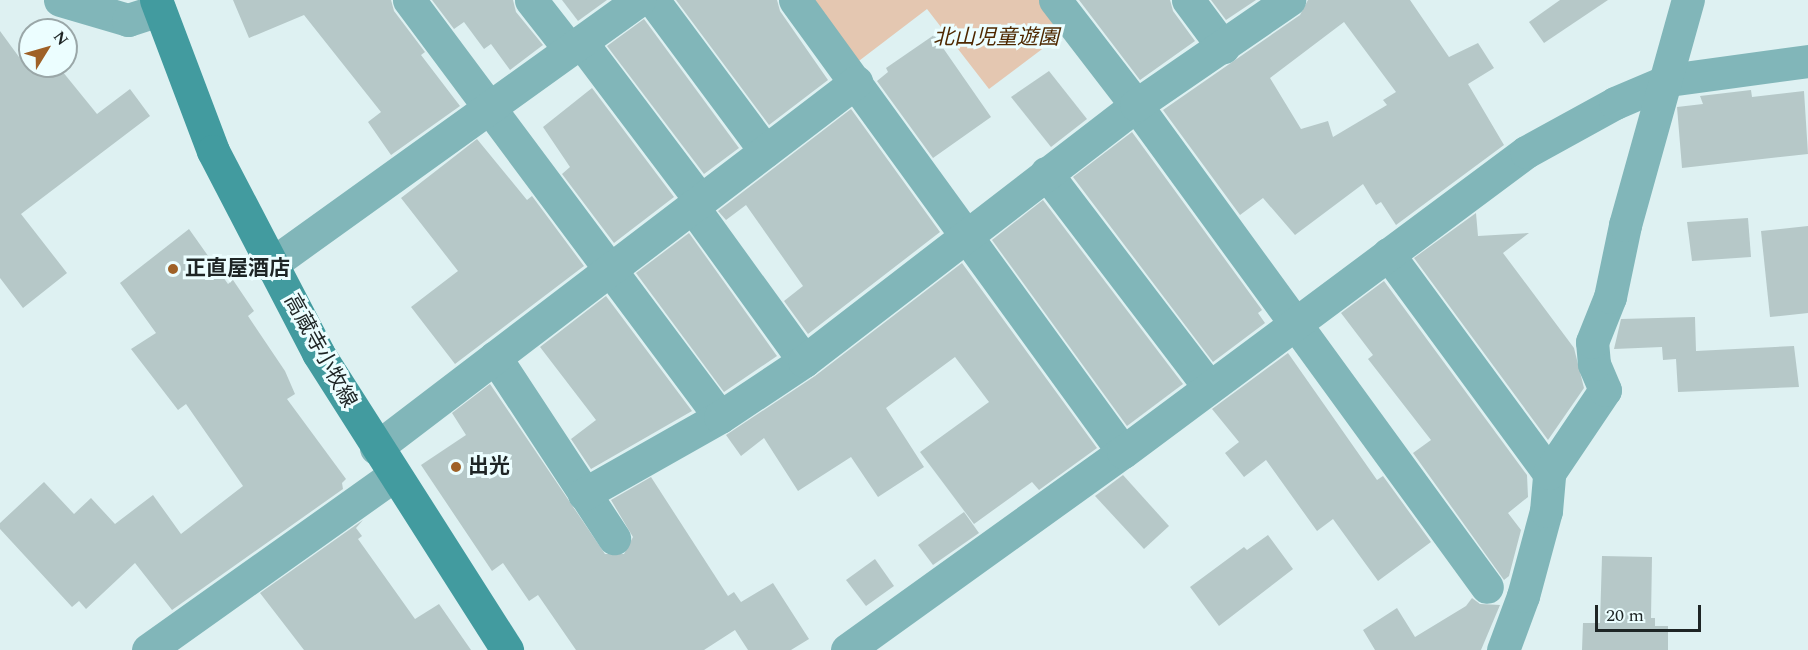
<!DOCTYPE html>
<meta charset="utf-8">
<style>
body{margin:0}
#map{position:relative;width:1808px;height:650px;overflow:hidden;background:#def1f2;font-family:Spectral,"Noto Sans JP",serif}
div>[style]{position:absolute}
.green>*{inset:0;background:#e4c7b1}
.building>*{inset:0;background:#b6c8c8}
.street>*{height:33px;margin:-16.5px;padding:0 16.5px;transform-origin:16.5px;border-radius:16.5px;background:#81b6b9}
.secondary>*{height:33px;margin:-16.5px;padding:0 16.5px;transform-origin:16.5px;border-radius:16.5px;background:#429b9f}
.dots>*{width:16px;height:16px;translate:-50% -50%;box-sizing:border-box;border:3px solid #ecfeff;border-radius:50%}
span{translate:-50% -50%;white-space:nowrap;text-align:center;line-height:1.15;-webkit-text-stroke:6px #ecfeff;paint-order:stroke}
.park-label{font-size:21px;color:#4e2800;font-style:italic}
.poi-label{font-size:21px;color:#1e2525;font-weight:700}
.left{translate:0 -50%;text-align:left}
.street-label{font-size:21px;color:#1e2525}
.north{position:absolute;left:18px;top:18px;width:60px;height:60px;box-sizing:border-box;background:#ecfeff;border:2px solid #9aa7a8;border-radius:50%;rotate:53deg;font-size:16px;font-weight:700;line-height:24px;text-align:center;color:#1e2525}
.north::after{content:'';display:block;margin:auto;width:21px;height:27px;background:#9f6127;clip-path:polygon(50% 0,100% 100%,50% 72%,0 100%)}
.scale{position:absolute;left:1595px;top:605px;width:106px;height:27px;box-sizing:border-box;border:3px solid #1e2525;border-top:0;padding-left:8px;font-size:18px;line-height:21px;white-space:nowrap;color:#1e2525;-webkit-text-stroke:4px #ecfeff;paint-order:stroke}
</style>
<div id="map">
<div class="green">
<div style="clip-path:polygon(795px 0,1055px 0,1074px 25px,989px 89px,927px 9px,847px 70px)"></div>
</div>
<div class="building">
<div style="clip-path:polygon(233px 0,391px 0,394px 11px,425px 52px,421px 55px,460px 106px,391px 155px,368px 122px,381px 112px,304px 15px,249px 38px)"></div>
<div style="clip-path:polygon(432px 0,513px 0,516px 12px,543px 45px,510px 70px,491px 44px,484px 49px,464px 22px,454px 29px)"></div>
<div style="clip-path:polygon(562px 0,607px 0,578px 21px)"></div>
<div style="clip-path:polygon(676px 0,777px 0,780px 11px,828px 80px,769px 125px)"></div>
<div style="clip-path:polygon(1079px 0,1170px 0,1173px 11px,1195px 41px,1140px 80px)"></div>
<div style="clip-path:polygon(1211px 0,1256px 0,1226px 20px)"></div>
<div style="clip-path:polygon(evenodd,1308px 0,1410px 0,1449px 57px,1478px 43px,1494px 68px,1468px 84px,1504px 145px,1396px 225px,1381px 202px,1376px 205px,1363px 184px,1295px 235px,1263px 198px,1240px 215px,1163px 110px,1300px 15px,1308px 0,1344px 22px,1396px 92px,1383px 100px,1387px 105px,1333px 137px,1328px 121px,1301px 129px,1270px 78px,1344px 22px)"></div>
<div style="clip-path:polygon(1560px 0,1608px 0,1544px 43px,1529px 22px)"></div>
<div style="clip-path:polygon(644px 19px,739px 148px,704px 174px,607px 46px)"></div>
<div style="clip-path:polygon(0 31px,19px 57px,30px 37px,30px 66px,58px 66px,97px 114px,130px 89px,150px 116px,21px 214px,67px 273px,23px 308px,0 278px)"></div>
<div style="clip-path:polygon(934px 35px,991px 117px,933px 158px,877px 81px,888px 72px,886px 68px)"></div>
<div style="clip-path:polygon(1049px 71px,1087px 119px,1051px 147px,1011px 97px)"></div>
<div style="clip-path:polygon(592px 88px,674px 197px,614px 243px,562px 174px,570px 167px,543px 127px)"></div>
<div style="clip-path:polygon(1751px 90px,1752px 97px,1804px 91px,1808px 154px,1682px 168px,1677px 107px,1703px 104px,1700px 96px)"></div>
<div style="clip-path:polygon(851px 109px,940px 232px,808px 334px,784px 301px,803px 286px,746px 205px,726px 220px,718px 211px)"></div>
<div style="clip-path:polygon(1132px 132px,1262px 310px,1258px 313px,1265px 323px,1213px 362px,1073px 177px)"></div>
<div style="clip-path:polygon(477px 139px,527px 200px,532px 196px,584px 266px,455px 364px,411px 307px,458px 271px,401px 198px)"></div>
<div style="clip-path:polygon(1043px 200px,1183px 384px,1127px 426px,992px 240px)"></div>
<div style="clip-path:polygon(1476px 213px,1478px 236px,1529px 233px,1503px 253px,1574px 348px,1584px 388px,1548px 440px,1414px 258px)"></div>
<div style="clip-path:polygon(1748px 218px,1751px 257px,1692px 261px,1687px 222px)"></div>
<div style="clip-path:polygon(1808px 226px,1808px 313px,1770px 317px,1761px 231px)"></div>
<div style="clip-path:polygon(189px 229px,228px 284px,233px 280px,254px 311px,248px 316px,285px 371px,295px 394px,287px 399px,346px 479px,342px 483px,343px 489px,172px 610px,135px 563px,86px 609px,79px 601px,72px 607px,0 529px,0 523px,44px 482px,74px 514px,91px 498px,115px 524px,153px 495px,181px 534px,243px 486px,186px 404px,178px 410px,131px 349px,156px 333px,120px 283px)"></div>
<div style="clip-path:polygon(689px 233px,777px 356px,724px 392px,636px 273px)"></div>
<div style="clip-path:polygon(962px 263px,1097px 448px,1039px 490px,1032px 482px,974px 524px,920px 452px,989px 402px,955px 357px,886px 408px,924px 467px,878px 497px,851px 457px,798px 491px,764px 438px,741px 456px,726px 435px,815px 376px)"></div>
<div style="clip-path:polygon(1384px 281px,1527px 475px,1528px 497px,1508px 513px,1521px 530px,1509px 576px,1504px 580px,1413px 453px,1431px 440px,1368px 359px,1373px 355px,1341px 313px)"></div>
<div style="clip-path:polygon(606px 296px,692px 411px,591px 469px,571px 439px,596px 420px,540px 347px)"></div>
<div style="clip-path:polygon(1695px 317px,1696px 351px,1794px 346px,1799px 387px,1678px 392px,1676px 359px,1663px 360px,1662px 347px,1614px 349px,1621px 319px)"></div>
<div style="clip-path:polygon(1288px 353px,1377px 480px,1383px 476px,1431px 542px,1378px 581px,1333px 519px,1317px 531px,1266px 460px,1244px 477px,1225px 453px,1239px 442px,1212px 409px)"></div>
<div style="clip-path:polygon(490px 384px,605px 554px,624px 554px,633px 537px,611px 500px,651px 477px,728px 596px,734px 592px,741px 602px,773px 583px,809px 639px,791px 650px,748px 650px,735px 630px,704px 650px,576px 650px,538px 595px,529px 601px,503px 563px,492px 571px,421px 465px,466px 435px,452px 413px)"></div>
<div style="clip-path:polygon(1123px 475px,1169px 526px,1144px 549px,1095px 496px)"></div>
<div style="clip-path:polygon(964px 512px,979px 533px,933px 565px,918px 545px)"></div>
<div style="clip-path:polygon(363px 520px,356px 528px,362px 536px,358px 539px,415px 619px,439px 604px,471px 650px,304px 650px,260px 593px)"></div>
<div style="clip-path:polygon(1268px 535px,1293px 569px,1219px 626px,1190px 587px,1244px 547px,1247px 550px)"></div>
<div style="clip-path:polygon(1602px 556px,1652px 557px,1651px 618px,1655px 618px,1655px 626px,1668px 626px,1668px 650px,1582px 650px,1583px 623px,1600px 623px)"></div>
<div style="clip-path:polygon(875px 559px,894px 586px,866px 606px,846px 580px)"></div>
<div style="clip-path:polygon(1472px 598px,1480px 604px,1500px 605px,1481px 650px,1375px 650px,1363px 630px,1397px 608px,1415px 637px,1466px 606px)"></div>
</div>
<div class="street">
<div style="left:60px;top:0;width:71px;rotate:16.4deg"></div>
<div style="left:128px;top:20px;width:33px;rotate:-18deg"></div>
<div style="left:409px;top:0;width:520px;rotate:53.28deg"></div>
<div style="left:531px;top:0;width:63px;rotate:52deg"></div>
<div style="left:653px;top:0;width:188px;rotate:53.4deg"></div>
<div style="left:795px;top:0;width:558px;rotate:54.03deg"></div>
<div style="left:1055px;top:0;width:133px;rotate:52.4deg"></div>
<div style="left:1136px;top:105px;width:596px;rotate:53.94deg"></div>
<div style="left:1188px;top:0;width:59px;rotate:53.3deg"></div>
<div style="left:581px;top:42px;width:198px;rotate:53deg"></div>
<div style="left:1046px;top:173px;width:269px;rotate:52.7deg"></div>
<div style="left:692px;top:206px;width:191px;rotate:54.1deg"></div>
<div style="left:1388px;top:254px;width:272px;rotate:53.7deg"></div>
<div style="left:273px;top:263px;width:451px;rotate:-35.7deg"></div>
<div style="left:495px;top:357px;width:217px;rotate:56.7deg"></div>
<div style="left:376px;top:448px;width:604px;rotate:-37.33deg"></div>
<div style="left:584px;top:494px;width:156px;rotate:-29.5deg"></div>
<div style="left:720px;top:417px;width:101px;rotate:-33.7deg"></div>
<div style="left:804px;top:361px;width:419px;rotate:-37.6deg"></div>
<div style="left:1136px;top:105px;width:186px;rotate:-34.5deg"></div>
<div style="left:148px;top:650px;width:302px;rotate:-35.4deg"></div>
<div style="left:847px;top:650px;width:340px;rotate:-35.7deg"></div>
<div style="left:1123px;top:452px;width:502px;rotate:-36.66deg"></div>
<div style="left:1526px;top:152px;width:102px;rotate:-28.8deg"></div>
<div style="left:1615px;top:103px;width:59px;rotate:-23.1deg"></div>
<div style="left:1669px;top:80px;width:140px;rotate:-7.8deg"></div>
<div style="left:1503px;top:650px;width:58px;rotate:-69.7deg"></div>
<div style="left:1523px;top:596px;width:88px;rotate:-74.9deg"></div>
<div style="left:1546px;top:511px;width:38px;rotate:-85deg"></div>
<div style="left:1549px;top:473px;width:100px;rotate:-56deg"></div>
<div style="left:1605px;top:390px;width:28px;rotate:-113deg"></div>
<div style="left:1594px;top:364px;width:22px;rotate:-95deg"></div>
<div style="left:1592px;top:342px;width:48px;rotate:-68.2deg"></div>
<div style="left:1610px;top:297px;width:74px;rotate:-78.2deg"></div>
<div style="left:1625px;top:225px;width:234px;rotate:-74.4deg"></div>
</div>
<div class="secondary">
<div style="left:156px;top:0;width:161px;rotate:69.3deg"></div>
<div style="left:213px;top:151px;width:228px;rotate:62.5deg"></div>
<div style="left:318px;top:353px;width:352px;rotate:57.5deg"></div>
</div>
<div class="dots">
<div style="left:173px;top:269px;background:#9f6127"></div>
<div style="left:456px;top:467px;background:#9f6127"></div>
</div>
<div class="park-label">
<span style="left:996px;top:38px">北山児童遊園</span>
</div>
<div class="poi-label">
<span class="left" style="left:185px;top:269px">正直屋酒店</span>
<span class="left" style="left:468px;top:467px">出光</span>
</div>
<div class="street-label">
<span style="left:320px;top:351px;rotate:61deg">高蔵寺小牧線</span>
</div>
<div class="north">N</div>
<div class="scale">20 m</div>
</div>
